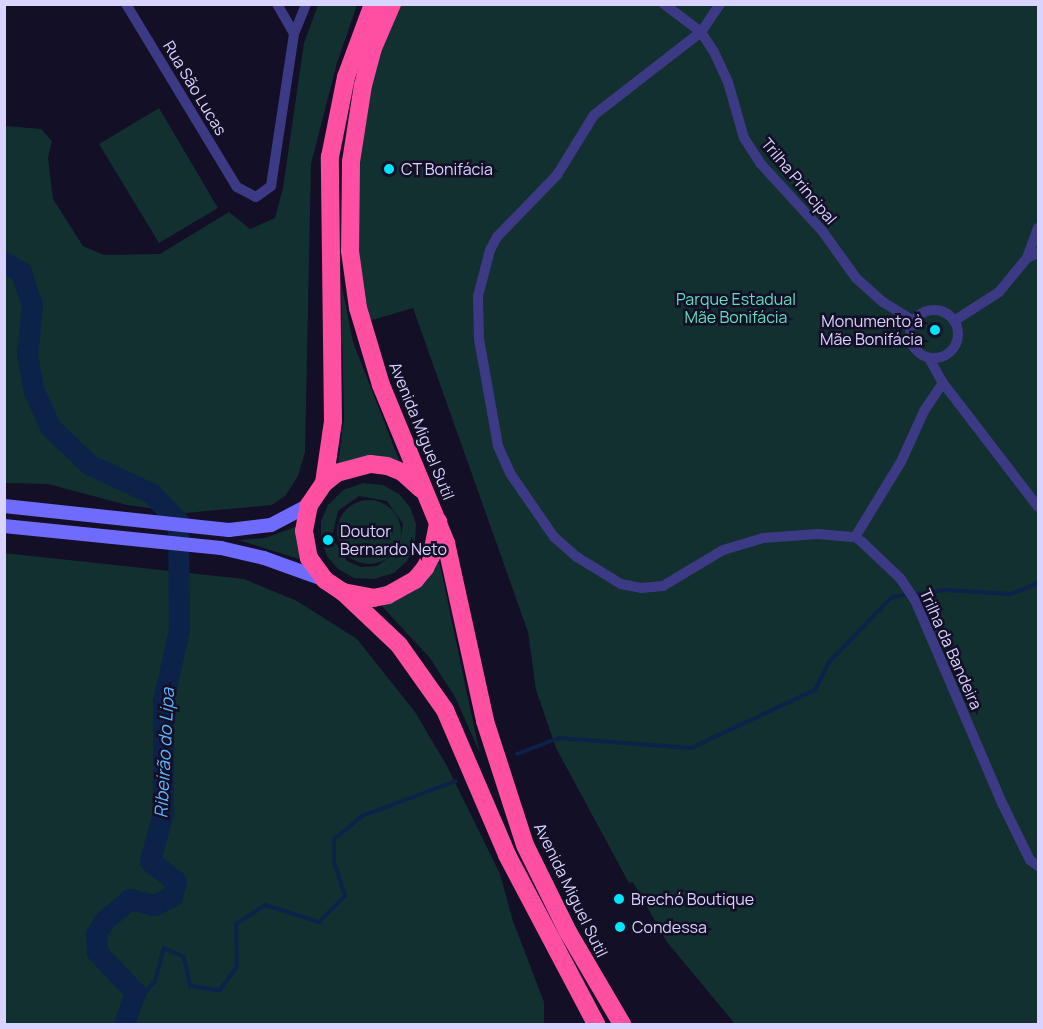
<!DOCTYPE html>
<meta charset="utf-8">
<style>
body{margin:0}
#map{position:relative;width:1043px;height:1029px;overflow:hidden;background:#130f26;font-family:Manrope,sans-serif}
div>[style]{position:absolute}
.green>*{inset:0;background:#12302f}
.round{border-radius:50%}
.stream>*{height:4px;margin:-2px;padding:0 2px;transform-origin:2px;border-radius:2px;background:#0c2248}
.river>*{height:21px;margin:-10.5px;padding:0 10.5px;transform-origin:10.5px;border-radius:10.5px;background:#0c2248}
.street>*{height:10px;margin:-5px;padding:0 5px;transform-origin:5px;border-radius:5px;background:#3d3a85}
.street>.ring{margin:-5px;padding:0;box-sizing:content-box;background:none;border:10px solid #3d3a85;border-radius:50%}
.secondary>*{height:14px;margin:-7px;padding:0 7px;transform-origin:7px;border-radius:7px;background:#6f6bff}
.highway>*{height:18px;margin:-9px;padding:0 9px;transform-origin:9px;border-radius:9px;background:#ff4fa3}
.dots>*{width:16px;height:16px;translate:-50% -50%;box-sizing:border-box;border:3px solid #130f26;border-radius:50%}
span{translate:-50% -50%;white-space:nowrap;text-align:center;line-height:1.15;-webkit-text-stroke:5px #130f26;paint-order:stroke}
.street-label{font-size:16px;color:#d9d4ff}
.poi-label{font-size:16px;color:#d9d4ff}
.left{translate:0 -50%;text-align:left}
.right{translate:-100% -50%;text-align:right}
.park-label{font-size:16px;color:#5fe0c0}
.water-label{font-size:18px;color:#62b6ff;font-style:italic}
.frame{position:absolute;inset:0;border:6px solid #d9d4ff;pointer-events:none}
</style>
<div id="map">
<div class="green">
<div style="clip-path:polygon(318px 5px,357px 5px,337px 63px,311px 164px,305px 452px,298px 476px,286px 495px,272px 505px,185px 513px,127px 505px,48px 484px,5px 483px,5px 126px,41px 129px,52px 141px,48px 158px,53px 199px,83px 246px,104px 255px,160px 254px,229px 212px,250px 229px,275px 218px,283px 188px,304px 43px)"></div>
<div style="clip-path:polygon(400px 5px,1038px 5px,1038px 1024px,735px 1024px,667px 942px,633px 882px,629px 883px,556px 748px,536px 690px,528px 632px,413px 308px,369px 321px,356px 252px,361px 126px,380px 48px)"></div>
<div style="clip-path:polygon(159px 108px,218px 208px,159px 243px,99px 144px)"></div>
<div style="clip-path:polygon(341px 282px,353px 342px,401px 465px,368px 457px,338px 465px,344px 419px)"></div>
<div style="clip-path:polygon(evenodd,363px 483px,383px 485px,399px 494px,410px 507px,416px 524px,415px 542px,407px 561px,394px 573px,374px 579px,354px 578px,338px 569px,327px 556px,321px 539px,321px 521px,328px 505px,343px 490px,363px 483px,359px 496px,387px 501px,403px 524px,398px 551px,377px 566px,361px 567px,347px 561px,332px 537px,338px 511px,359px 496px)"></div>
<div class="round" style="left:337px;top:500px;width:64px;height:64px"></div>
<div style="clip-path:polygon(295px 527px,299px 559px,239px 540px,265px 538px)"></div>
<div style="clip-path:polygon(4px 553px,244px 579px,297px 601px,357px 639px,415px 712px,447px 766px,500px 874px,513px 921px,544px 1002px,544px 1024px,5px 1024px)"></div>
<div style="clip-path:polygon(438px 555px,476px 736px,480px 753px,455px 697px,430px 658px,380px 604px,407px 595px,421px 583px)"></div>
</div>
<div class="stream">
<div style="left:917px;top:594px;width:28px;rotate:-8deg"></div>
<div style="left:945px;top:590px;width:66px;rotate:3.5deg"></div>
<div style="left:1011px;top:594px;width:29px;rotate:-22deg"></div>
<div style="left:517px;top:754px;width:45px;rotate:-20.9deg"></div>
<div style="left:559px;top:738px;width:132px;rotate:4.3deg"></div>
<div style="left:691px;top:748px;width:137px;rotate:-25.1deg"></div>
<div style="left:815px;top:690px;width:31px;rotate:-63deg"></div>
<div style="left:829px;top:662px;width:91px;rotate:-45.9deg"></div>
<div style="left:892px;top:597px;width:13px;rotate:-9deg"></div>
<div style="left:130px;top:1010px;width:38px;rotate:-49deg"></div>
<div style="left:155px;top:981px;width:34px;rotate:-75deg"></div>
<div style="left:164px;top:948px;width:22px;rotate:24deg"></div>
<div style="left:184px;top:957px;width:30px;rotate:78deg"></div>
<div style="left:190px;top:986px;width:30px;rotate:8deg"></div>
<div style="left:220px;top:990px;width:29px;rotate:-54deg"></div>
<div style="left:237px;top:967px;width:43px;rotate:-91.3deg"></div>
<div style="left:236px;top:924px;width:35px;rotate:-33deg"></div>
<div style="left:265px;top:905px;width:57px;rotate:17.5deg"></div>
<div style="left:319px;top:922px;width:37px;rotate:-45deg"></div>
<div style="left:345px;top:896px;width:35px;rotate:-108deg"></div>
<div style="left:334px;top:863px;width:24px;rotate:-90deg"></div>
<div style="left:334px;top:839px;width:36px;rotate:-39deg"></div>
<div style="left:362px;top:816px;width:100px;rotate:-20.4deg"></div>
</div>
<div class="river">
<div style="left:4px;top:262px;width:20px;rotate:30deg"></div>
<div style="left:21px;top:272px;width:35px;rotate:72deg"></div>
<div style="left:32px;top:305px;width:50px;rotate:95.7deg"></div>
<div style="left:27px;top:355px;width:37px;rotate:79deg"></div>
<div style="left:34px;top:391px;width:39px;rotate:66deg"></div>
<div style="left:50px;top:427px;width:55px;rotate:43.5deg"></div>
<div style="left:90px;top:465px;width:67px;rotate:24.7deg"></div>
<div style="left:151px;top:493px;width:39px;rotate:46deg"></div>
<div style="left:178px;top:521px;width:108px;rotate:89.5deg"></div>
<div style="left:179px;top:629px;width:75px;rotate:102.4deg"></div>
<div style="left:163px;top:702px;width:110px;rotate:90deg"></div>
<div style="left:163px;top:812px;width:51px;rotate:104.9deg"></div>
<div style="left:150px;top:861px;width:33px;rotate:38deg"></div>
<div style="left:176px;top:881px;width:16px;rotate:105deg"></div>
<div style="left:172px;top:896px;width:20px;rotate:153deg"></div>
<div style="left:154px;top:905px;width:25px;rotate:-166deg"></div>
<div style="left:130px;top:899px;width:35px;rotate:140deg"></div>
<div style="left:103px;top:922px;width:14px;rotate:120deg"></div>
<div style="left:96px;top:934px;width:18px;rotate:87deg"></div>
<div style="left:97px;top:952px;width:55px;rotate:46.5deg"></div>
<div style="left:135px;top:992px;width:34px;rotate:109deg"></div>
</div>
<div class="street">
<div style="left:126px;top:4px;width:214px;rotate:58.8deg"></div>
<div style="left:237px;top:187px;width:21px;rotate:28deg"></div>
<div style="left:256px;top:197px;width:19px;rotate:-36deg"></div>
<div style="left:271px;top:186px;width:154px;rotate:-81.4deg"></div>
<div style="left:294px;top:34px;width:32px;rotate:-68deg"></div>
<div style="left:277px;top:4px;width:34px;rotate:60deg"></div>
<div style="left:664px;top:4px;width:46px;rotate:37.1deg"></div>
<div style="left:701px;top:32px;width:24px;rotate:57deg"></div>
<div style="left:714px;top:52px;width:33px;rotate:65deg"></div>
<div style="left:728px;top:82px;width:58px;rotate:74.1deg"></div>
<div style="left:744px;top:138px;width:31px;rotate:57deg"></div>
<div style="left:761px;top:164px;width:92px;rotate:47.6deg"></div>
<div style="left:823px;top:232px;width:57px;rotate:54.3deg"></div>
<div style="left:856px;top:278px;width:36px;rotate:42deg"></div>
<div style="left:883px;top:302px;width:36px;rotate:32deg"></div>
<div style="left:720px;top:4px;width:34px;rotate:124deg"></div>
<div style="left:701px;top:32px;width:135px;rotate:142.2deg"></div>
<div style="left:594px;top:115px;width:70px;rotate:121.7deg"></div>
<div style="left:557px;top:175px;width:86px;rotate:134.1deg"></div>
<div style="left:497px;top:237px;width:15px;rotate:118deg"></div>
<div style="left:490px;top:250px;width:48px;rotate:104.6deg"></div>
<div style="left:478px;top:296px;width:43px;rotate:88.7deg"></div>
<div style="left:479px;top:339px;width:109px;rotate:79.9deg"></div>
<div style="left:498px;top:446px;width:30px;rotate:66deg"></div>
<div style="left:510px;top:473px;width:78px;rotate:55.5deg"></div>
<div style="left:554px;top:537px;width:30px;rotate:41deg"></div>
<div style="left:577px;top:557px;width:52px;rotate:31.5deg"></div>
<div style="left:621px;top:584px;width:20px;rotate:11deg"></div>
<div style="left:641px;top:588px;width:22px;rotate:-5deg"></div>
<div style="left:663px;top:586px;width:70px;rotate:-31deg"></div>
<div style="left:723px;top:550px;width:42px;rotate:-16.7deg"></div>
<div style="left:763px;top:538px;width:55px;rotate:-4.2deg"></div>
<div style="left:818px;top:534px;width:37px;rotate:5deg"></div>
<div style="left:855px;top:537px;width:9px;rotate:36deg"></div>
<div style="left:862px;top:542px;width:52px;rotate:43.5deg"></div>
<div style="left:900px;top:578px;width:27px;rotate:56deg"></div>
<div style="left:915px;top:600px;width:223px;rotate:66.8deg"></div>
<div style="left:1003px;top:805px;width:61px;rotate:63.9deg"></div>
<div style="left:1030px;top:860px;width:10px;rotate:37deg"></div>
<div style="left:1027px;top:258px;width:32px;rotate:-70deg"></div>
<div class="ring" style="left:910px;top:310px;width:38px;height:38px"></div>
<div style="left:954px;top:321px;width:54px;rotate:-32.8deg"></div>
<div style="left:999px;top:292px;width:44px;rotate:-50.5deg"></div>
<div style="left:1027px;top:258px;width:12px;rotate:-24deg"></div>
<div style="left:929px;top:358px;width:29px;rotate:61deg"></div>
<div style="left:943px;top:383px;width:156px;rotate:52.5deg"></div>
<div style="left:855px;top:537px;width:88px;rotate:-58.5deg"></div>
<div style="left:901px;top:462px;width:56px;rotate:-65.7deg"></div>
<div style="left:924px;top:411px;width:34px;rotate:-56deg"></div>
</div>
<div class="secondary">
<div style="left:4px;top:506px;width:226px;rotate:6.1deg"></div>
<div style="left:229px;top:530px;width:42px;rotate:-6.8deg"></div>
<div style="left:271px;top:525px;width:43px;rotate:-27.8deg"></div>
<div style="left:4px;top:526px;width:218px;rotate:5.8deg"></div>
<div style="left:221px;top:548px;width:44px;rotate:13.1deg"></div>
<div style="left:264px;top:558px;width:65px;rotate:19.8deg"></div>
</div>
<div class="highway">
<div style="left:392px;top:4px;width:48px;rotate:113.4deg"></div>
<div style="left:373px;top:48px;width:38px;rotate:105deg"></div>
<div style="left:363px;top:85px;width:78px;rotate:98.9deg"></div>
<div style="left:351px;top:162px;width:89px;rotate:90.6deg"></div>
<div style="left:350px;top:251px;width:58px;rotate:82deg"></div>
<div style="left:358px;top:308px;width:80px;rotate:73.4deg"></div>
<div style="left:381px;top:385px;width:171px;rotate:67.6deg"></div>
<div style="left:446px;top:543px;width:182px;rotate:77.6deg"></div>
<div style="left:485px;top:721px;width:130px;rotate:72.1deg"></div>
<div style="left:525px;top:845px;width:97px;rotate:63.7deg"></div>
<div style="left:568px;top:932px;width:107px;rotate:59.6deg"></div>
<div style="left:324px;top:483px;width:63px;rotate:-81.7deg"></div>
<div style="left:333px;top:421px;width:264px;rotate:-90.7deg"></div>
<div style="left:330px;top:157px;width:82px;rotate:-78.7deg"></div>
<div style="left:346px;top:77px;width:78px;rotate:-69.7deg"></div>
<div style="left:421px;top:489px;width:25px;rotate:-138deg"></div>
<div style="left:402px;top:472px;width:16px;rotate:-158deg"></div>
<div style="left:387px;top:466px;width:17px;rotate:-173deg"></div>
<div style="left:370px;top:464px;width:34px;rotate:165deg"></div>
<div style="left:337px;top:473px;width:16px;rotate:142deg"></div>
<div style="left:324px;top:483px;width:27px;rotate:124deg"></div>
<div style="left:309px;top:505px;width:26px;rotate:101deg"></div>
<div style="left:304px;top:531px;width:27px;rotate:80deg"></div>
<div style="left:309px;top:558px;width:27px;rotate:54deg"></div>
<div style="left:325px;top:580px;width:22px;rotate:34deg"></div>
<div style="left:343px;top:592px;width:31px;rotate:11deg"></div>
<div style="left:373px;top:598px;width:15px;rotate:-11deg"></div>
<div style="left:388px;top:595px;width:31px;rotate:-29deg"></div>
<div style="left:415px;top:580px;width:16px;rotate:-50deg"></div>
<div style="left:425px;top:568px;width:16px;rotate:-63deg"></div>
<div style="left:432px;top:554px;width:33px;rotate:-79deg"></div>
<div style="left:343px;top:592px;width:77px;rotate:43.4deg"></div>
<div style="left:399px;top:645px;width:80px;rotate:54.7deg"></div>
<div style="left:445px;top:710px;width:158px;rotate:66.8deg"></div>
<div style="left:507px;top:855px;width:191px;rotate:62.2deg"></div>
</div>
<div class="dots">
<div style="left:389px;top:169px;background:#00e5ff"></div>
<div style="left:935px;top:330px;background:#00e5ff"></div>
<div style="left:328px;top:540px;background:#00e5ff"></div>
<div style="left:619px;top:899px;background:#00e5ff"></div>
<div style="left:620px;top:927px;background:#00e5ff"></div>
</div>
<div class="street-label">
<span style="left:195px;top:88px;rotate:59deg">Rua São Lucas</span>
<span style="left:799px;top:181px;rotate:50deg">Trilha Principal</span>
<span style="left:422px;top:431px;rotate:68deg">Avenida Miguel Sutil</span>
<span style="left:951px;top:649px;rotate:66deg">Trilha da Bandeira</span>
<span style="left:571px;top:890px;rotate:64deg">Avenida Miguel Sutil</span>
</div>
<div class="poi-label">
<span class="left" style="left:401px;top:169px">CT Bonifácia</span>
<span class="right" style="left:923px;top:330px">Monumento à<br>Mãe Bonifácia</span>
<span class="left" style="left:340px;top:540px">Doutor<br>Bernardo Neto</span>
<span class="left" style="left:631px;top:899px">Brechó Boutique</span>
<span class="left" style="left:632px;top:927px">Condessa</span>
</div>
<div class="park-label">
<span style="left:736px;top:308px">Parque Estadual<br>Mãe Bonifácia</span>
</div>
<div class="water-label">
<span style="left:164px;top:753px;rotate:-87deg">Ribeirão do Lipa</span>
</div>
<div class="frame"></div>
</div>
